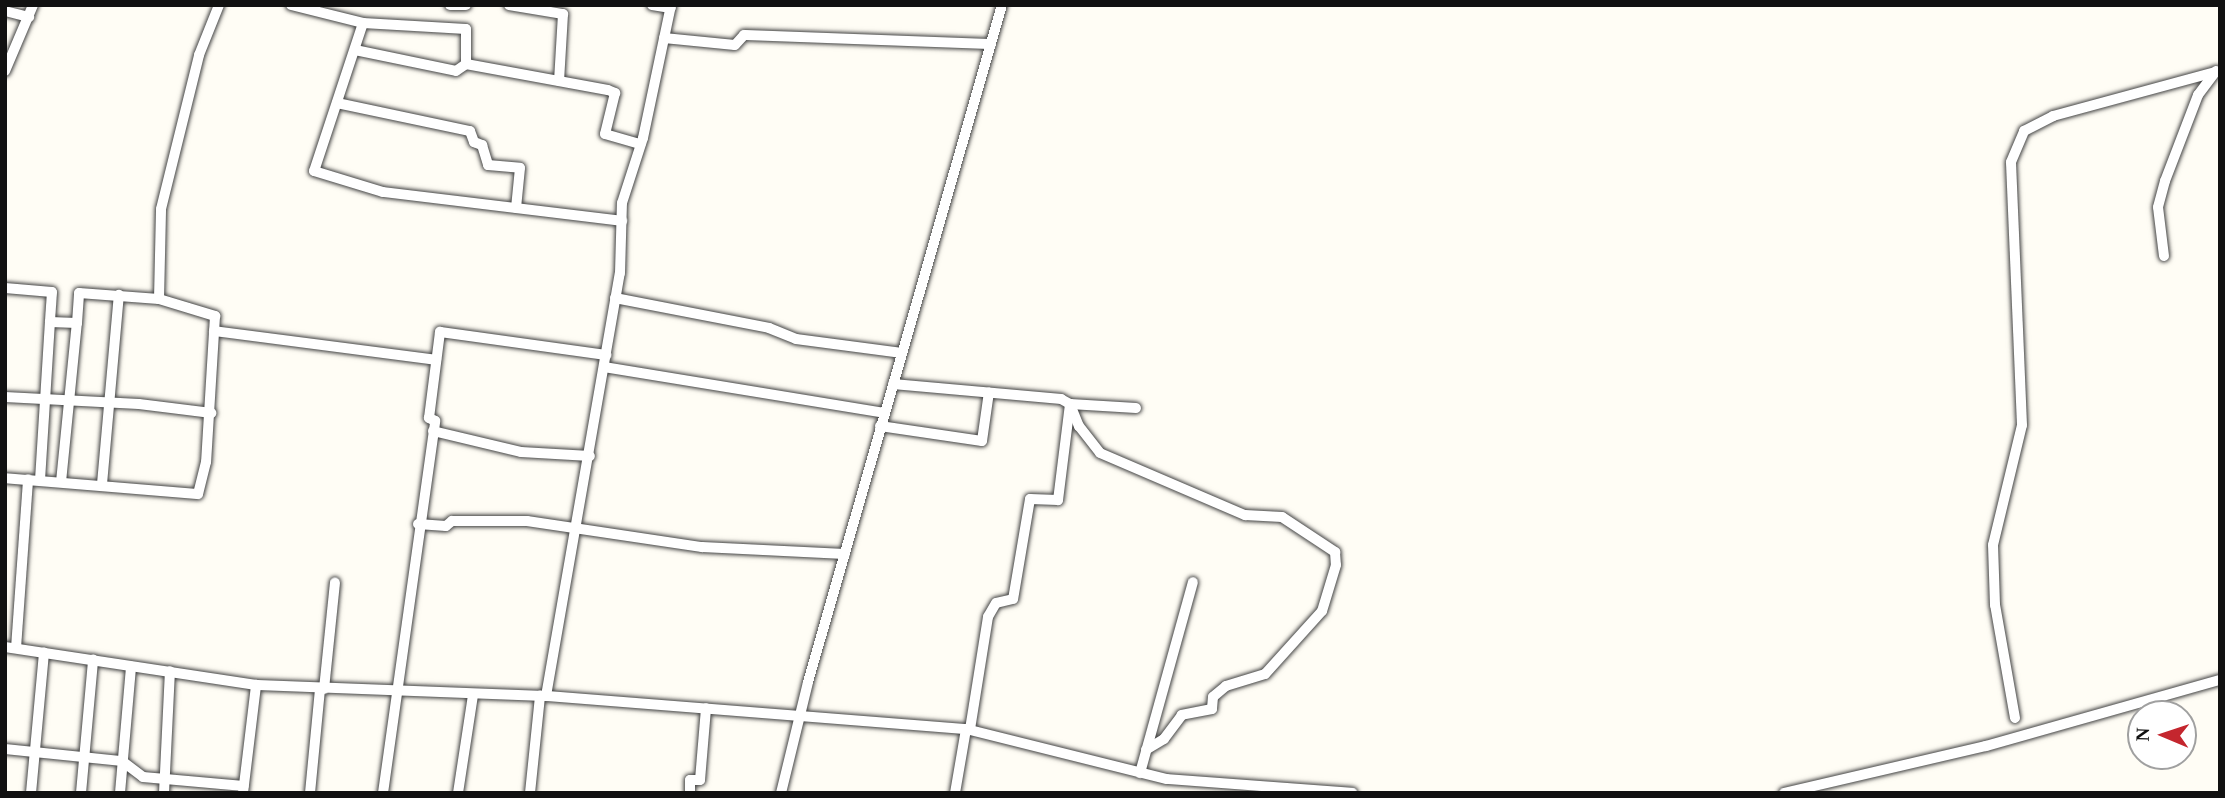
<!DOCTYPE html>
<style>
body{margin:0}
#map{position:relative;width:2225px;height:798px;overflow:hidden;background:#fffdf5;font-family:"Times New Roman",serif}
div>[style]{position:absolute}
.roads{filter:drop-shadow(0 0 2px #444) drop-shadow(0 0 2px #444)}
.street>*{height:10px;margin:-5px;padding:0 5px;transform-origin:5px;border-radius:5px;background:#fff}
span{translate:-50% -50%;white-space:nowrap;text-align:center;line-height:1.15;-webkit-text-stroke:7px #fff;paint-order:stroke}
.frame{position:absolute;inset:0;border:7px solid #111;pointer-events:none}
.north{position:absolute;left:2127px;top:700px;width:70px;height:70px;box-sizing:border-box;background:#fff;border:2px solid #a0a0a0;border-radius:50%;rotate:272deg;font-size:19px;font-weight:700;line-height:28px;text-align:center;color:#111}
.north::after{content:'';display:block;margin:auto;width:24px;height:32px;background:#c4262e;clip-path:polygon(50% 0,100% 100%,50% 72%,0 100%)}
</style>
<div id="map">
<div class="roads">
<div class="street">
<div style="left:291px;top:5px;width:74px;rotate:14deg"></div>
<div style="left:363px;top:23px;width:156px;rotate:108.3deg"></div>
<div style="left:314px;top:171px;width:72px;rotate:16.9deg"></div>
<div style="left:383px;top:192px;width:241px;rotate:6.9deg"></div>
<div style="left:450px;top:5px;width:16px"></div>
<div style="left:509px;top:5px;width:55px;rotate:9.5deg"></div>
<div style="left:563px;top:14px;width:67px;rotate:93.4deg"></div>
<div style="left:652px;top:5px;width:19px;rotate:9deg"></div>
<div style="left:5px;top:11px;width:25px;rotate:14deg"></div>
<div style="left:363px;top:23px;width:103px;rotate:3.3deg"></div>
<div style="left:466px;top:29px;width:35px;rotate:90deg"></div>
<div style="left:664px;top:38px;width:71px;rotate:5.6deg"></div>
<div style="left:735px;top:45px;width:13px;rotate:-48deg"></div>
<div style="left:744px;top:35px;width:247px;rotate:2.1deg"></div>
<div style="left:355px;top:50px;width:103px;rotate:11.7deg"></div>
<div style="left:456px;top:71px;width:12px;rotate:-35deg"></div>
<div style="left:466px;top:64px;width:144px;rotate:10.4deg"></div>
<div style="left:608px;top:90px;width:8px;rotate:23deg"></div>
<div style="left:615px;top:93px;width:42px;rotate:103.7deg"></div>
<div style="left:605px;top:134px;width:37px;rotate:16deg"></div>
<div style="left:5px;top:71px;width:72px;rotate:-67deg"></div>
<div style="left:337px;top:103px;width:136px;rotate:11.9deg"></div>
<div style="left:470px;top:131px;width:12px;rotate:70deg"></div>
<div style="left:474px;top:142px;width:9px;rotate:21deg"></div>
<div style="left:482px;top:145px;width:21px;rotate:73deg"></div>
<div style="left:488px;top:165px;width:32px;rotate:5deg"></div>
<div style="left:520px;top:168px;width:40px;rotate:95.7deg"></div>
<div style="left:2164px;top:256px;width:49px;rotate:-97deg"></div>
<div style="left:2158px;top:207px;width:27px;rotate:-75deg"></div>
<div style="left:2165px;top:181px;width:92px;rotate:-69deg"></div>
<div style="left:2198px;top:95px;width:30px;rotate:-53deg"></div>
<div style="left:5px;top:288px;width:47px;rotate:4.9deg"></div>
<div style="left:52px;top:292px;width:30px;rotate:94deg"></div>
<div style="left:50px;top:322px;width:27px;rotate:2deg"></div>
<div style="left:77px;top:323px;width:30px;rotate:-86deg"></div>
<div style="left:79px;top:293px;width:80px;rotate:4.3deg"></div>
<div style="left:159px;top:299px;width:59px;rotate:16.9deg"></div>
<div style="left:215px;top:316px;width:146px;rotate:93.5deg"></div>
<div style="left:206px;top:462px;width:33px;rotate:104deg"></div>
<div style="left:198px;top:494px;width:194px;rotate:-175.3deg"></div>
<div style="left:615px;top:298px;width:157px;rotate:11deg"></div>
<div style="left:769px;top:328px;width:29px;rotate:22deg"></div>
<div style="left:796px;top:339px;width:107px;rotate:7.5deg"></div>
<div style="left:159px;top:299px;width:90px;rotate:-88.7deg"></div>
<div style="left:161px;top:209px;width:159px;rotate:-76.1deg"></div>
<div style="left:199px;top:55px;width:54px;rotate:-68.2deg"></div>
<div style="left:214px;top:331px;width:224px;rotate:7.4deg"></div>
<div style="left:604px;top:367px;width:284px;rotate:9.3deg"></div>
<div style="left:893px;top:384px;width:169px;rotate:5.1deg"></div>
<div style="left:1061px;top:399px;width:10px;rotate:29deg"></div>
<div style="left:1070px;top:404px;width:97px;rotate:97.1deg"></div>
<div style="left:1058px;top:500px;width:28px;rotate:-178deg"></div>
<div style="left:1030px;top:499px;width:101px;rotate:99.6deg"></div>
<div style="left:1013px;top:599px;width:17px;rotate:167deg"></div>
<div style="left:996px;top:603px;width:16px;rotate:120deg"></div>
<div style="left:988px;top:617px;width:114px;rotate:99.1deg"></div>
<div style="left:5px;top:397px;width:134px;rotate:3deg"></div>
<div style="left:139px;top:404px;width:73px;rotate:7.1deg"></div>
<div style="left:1136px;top:408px;width:66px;rotate:-176.5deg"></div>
<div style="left:1070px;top:404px;width:24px;rotate:68deg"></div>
<div style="left:1079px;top:426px;width:34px;rotate:52deg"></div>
<div style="left:1100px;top:453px;width:158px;rotate:23.2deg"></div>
<div style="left:1245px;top:515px;width:37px;rotate:3deg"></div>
<div style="left:1282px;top:517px;width:64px;rotate:33.4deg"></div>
<div style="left:1335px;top:552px;width:13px;rotate:86deg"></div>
<div style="left:1336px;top:565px;width:48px;rotate:106.9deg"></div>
<div style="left:1322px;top:611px;width:85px;rotate:132.1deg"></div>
<div style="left:1265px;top:674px;width:41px;rotate:162.9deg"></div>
<div style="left:1226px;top:686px;width:17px;rotate:140deg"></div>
<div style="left:1213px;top:697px;width:12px;rotate:95deg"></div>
<div style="left:1212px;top:709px;width:31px;rotate:169deg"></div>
<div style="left:1182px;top:715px;width:30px;rotate:127deg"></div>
<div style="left:1164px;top:739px;width:21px;rotate:149deg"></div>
<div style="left:880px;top:426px;width:103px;rotate:8.4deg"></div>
<div style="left:982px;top:441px;width:49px;rotate:-81.9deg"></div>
<div style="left:433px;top:431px;width:90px;rotate:13.4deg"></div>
<div style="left:521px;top:452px;width:69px;rotate:3.3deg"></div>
<div style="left:40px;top:480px;width:158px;rotate:-86.4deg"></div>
<div style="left:61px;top:482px;width:160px;rotate:-84.3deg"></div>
<div style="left:102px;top:484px;width:190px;rotate:-84.9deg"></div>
<div style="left:418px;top:524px;width:28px;rotate:4deg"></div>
<div style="left:446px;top:526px;width:8px;rotate:-40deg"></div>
<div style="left:452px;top:521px;width:75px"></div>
<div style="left:527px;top:521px;width:177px;rotate:8.5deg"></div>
<div style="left:702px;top:547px;width:143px;rotate:2.8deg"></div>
<div style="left:5px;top:647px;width:254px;rotate:8.6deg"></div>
<div style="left:256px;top:685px;width:290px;rotate:2.2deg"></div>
<div style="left:546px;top:696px;width:421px;rotate:4.5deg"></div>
<div style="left:966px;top:729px;width:207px;rotate:14deg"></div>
<div style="left:1167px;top:779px;width:186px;rotate:4.3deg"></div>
<div style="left:16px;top:648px;width:169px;rotate:-85.9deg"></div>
<div style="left:324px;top:689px;width:107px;rotate:-84.1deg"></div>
<div style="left:546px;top:696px;width:429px;rotate:-80.1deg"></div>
<div style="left:620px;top:273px;width:70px;rotate:-88.4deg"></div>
<div style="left:622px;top:203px;width:68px;rotate:-72.1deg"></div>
<div style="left:643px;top:138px;width:136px;rotate:-78.1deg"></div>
<div style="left:2015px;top:718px;width:115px;rotate:-100deg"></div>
<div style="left:1995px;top:605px;width:60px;rotate:-91.9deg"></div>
<div style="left:1993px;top:545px;width:123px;rotate:-76.4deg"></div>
<div style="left:2022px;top:425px;width:263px;rotate:-92.4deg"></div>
<div style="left:2011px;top:162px;width:34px;rotate:-67deg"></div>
<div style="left:2024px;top:131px;width:33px;rotate:-27deg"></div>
<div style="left:2053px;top:116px;width:168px;rotate:-15.2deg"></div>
<div style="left:5px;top:749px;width:118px;rotate:5.9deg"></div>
<div style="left:122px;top:761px;width:26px;rotate:37deg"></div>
<div style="left:143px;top:777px;width:101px;rotate:5.1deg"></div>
<div style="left:1140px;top:773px;width:198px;rotate:-74.5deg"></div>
<div style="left:31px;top:793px;width:141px;rotate:-84.7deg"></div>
<div style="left:81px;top:793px;width:134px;rotate:-84.8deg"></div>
<div style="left:120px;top:793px;width:127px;rotate:-85deg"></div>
<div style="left:164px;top:793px;width:122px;rotate:-87.2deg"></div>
<div style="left:243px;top:793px;width:109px;rotate:-83.1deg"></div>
<div style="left:310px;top:793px;width:104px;rotate:-84.5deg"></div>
<div style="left:383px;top:793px;width:376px;rotate:-82deg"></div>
<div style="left:435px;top:421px;width:7px;rotate:-153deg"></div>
<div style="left:429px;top:418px;width:87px;rotate:-82.7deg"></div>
<div style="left:440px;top:332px;width:168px;rotate:7.9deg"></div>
<div style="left:458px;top:793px;width:99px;rotate:-81.3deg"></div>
<div style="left:530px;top:793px;width:98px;rotate:-84.1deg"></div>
<div style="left:690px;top:793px;width:13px;rotate:-90deg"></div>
<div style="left:690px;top:780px;width:10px"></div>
<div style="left:700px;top:780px;width:72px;rotate:-85.2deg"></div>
<div style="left:781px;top:793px;width:114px;rotate:-76.3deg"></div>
<div style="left:808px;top:682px;width:704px;rotate:-74.01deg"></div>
<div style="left:955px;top:793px;width:65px;rotate:-80.2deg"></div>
<div style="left:1784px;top:793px;width:207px;rotate:-13.1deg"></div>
<div style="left:1986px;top:746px;width:243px;rotate:-15.8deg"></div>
</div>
</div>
<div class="frame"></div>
<div class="north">N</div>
</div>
